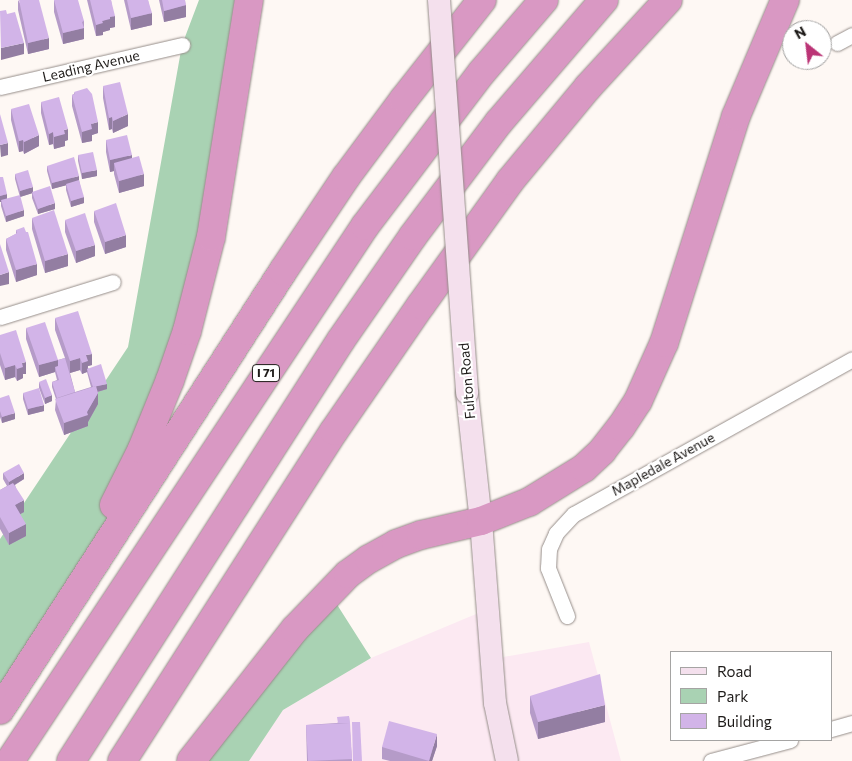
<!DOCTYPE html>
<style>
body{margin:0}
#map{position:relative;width:852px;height:761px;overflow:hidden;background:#fef8f4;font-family:Commissioner,sans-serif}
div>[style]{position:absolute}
.commercial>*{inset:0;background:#fce9f2}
.green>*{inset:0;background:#a9d2b3}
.roads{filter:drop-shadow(0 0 1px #968e8a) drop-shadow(0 0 1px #968e8a)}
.street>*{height:15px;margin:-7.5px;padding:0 7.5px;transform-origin:7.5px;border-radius:7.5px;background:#fff}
.secondary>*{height:22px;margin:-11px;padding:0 11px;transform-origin:11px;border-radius:11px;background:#f4e0ed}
.highway>*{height:28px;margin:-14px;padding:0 14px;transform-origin:14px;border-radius:14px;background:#d998c3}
.bridges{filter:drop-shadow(0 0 1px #968e8a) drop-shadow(0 0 1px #968e8a)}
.secondary-bridge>*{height:22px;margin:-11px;padding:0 11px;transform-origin:11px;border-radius:11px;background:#f4e0ed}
.wall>*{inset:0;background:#b59bc8}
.shaded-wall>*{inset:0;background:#937ea2}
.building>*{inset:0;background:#d2b4e8}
span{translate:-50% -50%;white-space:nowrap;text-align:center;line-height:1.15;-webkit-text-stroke:4px #fff;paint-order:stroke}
.shield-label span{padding:1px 4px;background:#fff;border:1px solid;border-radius:4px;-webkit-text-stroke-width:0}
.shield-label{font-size:12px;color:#1e1b19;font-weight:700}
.street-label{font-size:14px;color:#1e1b19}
.legend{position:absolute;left:670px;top:651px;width:162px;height:90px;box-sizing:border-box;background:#fff;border:1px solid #a5a4a3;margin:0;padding:6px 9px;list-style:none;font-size:15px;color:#1e1b19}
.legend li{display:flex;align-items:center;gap:10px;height:25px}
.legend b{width:25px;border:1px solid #a5a4a3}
.north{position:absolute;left:782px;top:20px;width:50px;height:50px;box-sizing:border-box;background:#fff;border:1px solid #a5a4a3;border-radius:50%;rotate:331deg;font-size:14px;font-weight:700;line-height:20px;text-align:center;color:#1e1b19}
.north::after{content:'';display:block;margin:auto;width:18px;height:22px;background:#bb3476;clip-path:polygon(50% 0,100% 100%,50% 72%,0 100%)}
</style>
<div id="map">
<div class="commercial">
<div style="clip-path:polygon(488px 609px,492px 659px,589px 642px,621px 761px,249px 761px,283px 710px,371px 658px)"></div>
</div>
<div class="green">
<div style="clip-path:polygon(199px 0,249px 0,211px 237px,142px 449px,103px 527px,0 707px,0 539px,128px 347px,182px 45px)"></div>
<div style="clip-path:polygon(329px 592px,371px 658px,283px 710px,249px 761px,191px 761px)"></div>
</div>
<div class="roads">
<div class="street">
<div style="left:837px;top:43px;width:17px;rotate:-28deg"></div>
<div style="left:0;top:87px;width:187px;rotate:-13deg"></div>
<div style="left:0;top:317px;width:118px;rotate:-17.2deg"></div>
<div style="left:567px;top:616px;width:52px;rotate:-111.6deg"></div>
<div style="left:548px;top:568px;width:19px;rotate:-87deg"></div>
<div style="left:549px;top:549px;width:17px;rotate:-66deg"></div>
<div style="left:556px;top:533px;width:26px;rotate:-47deg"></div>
<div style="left:574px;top:514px;width:318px;rotate:-29.1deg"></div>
<div style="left:831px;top:729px;width:22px;rotate:-16deg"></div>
<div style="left:711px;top:761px;width:82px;rotate:-14.9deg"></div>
</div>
<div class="secondary">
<div style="left:467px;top:393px;width:129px;rotate:83.8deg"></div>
<div style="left:481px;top:521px;width:183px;rotate:85.6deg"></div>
<div style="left:495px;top:703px;width:59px;rotate:78.3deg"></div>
</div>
<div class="highway">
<div style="left:114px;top:505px;width:63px;rotate:-63.4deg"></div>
<div style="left:142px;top:449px;width:74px;rotate:-67.9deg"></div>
<div style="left:170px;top:380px;width:52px;rotate:-70.9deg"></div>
<div style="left:187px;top:331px;width:97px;rotate:-75.7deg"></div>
<div style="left:211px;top:237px;width:240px;rotate:-80.9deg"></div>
<div style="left:0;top:710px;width:522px;rotate:-57.19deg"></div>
<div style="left:283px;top:271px;width:113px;rotate:-56.2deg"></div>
<div style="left:346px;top:177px;width:97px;rotate:-53.4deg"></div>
<div style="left:404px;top:99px;width:126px;rotate:-51.8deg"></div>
<div style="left:10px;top:761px;width:642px;rotate:-56.43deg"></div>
<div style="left:365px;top:226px;width:193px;rotate:-52.8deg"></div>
<div style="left:482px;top:72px;width:95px;rotate:-49.3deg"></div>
<div style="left:71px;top:761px;width:500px;rotate:-57.33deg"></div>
<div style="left:341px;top:340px;width:126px;rotate:-55.3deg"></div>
<div style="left:413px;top:236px;width:143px;rotate:-53deg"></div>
<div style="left:499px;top:122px;width:161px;rotate:-49.3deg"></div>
<div style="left:122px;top:761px;width:392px;rotate:-57.3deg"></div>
<div style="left:334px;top:431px;width:153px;rotate:-55.4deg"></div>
<div style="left:421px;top:305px;width:153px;rotate:-54.3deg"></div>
<div style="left:510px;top:181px;width:122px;rotate:-50.3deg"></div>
<div style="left:588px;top:87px;width:118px;rotate:-47.4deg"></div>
<div style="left:191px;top:761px;width:168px;rotate:-51.8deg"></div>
<div style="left:295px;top:629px;width:76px;rotate:-46.1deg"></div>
<div style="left:348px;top:574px;width:26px;rotate:-36deg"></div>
<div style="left:369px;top:559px;width:31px;rotate:-29deg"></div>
<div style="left:396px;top:544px;width:27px;rotate:-20deg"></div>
<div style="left:421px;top:535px;width:62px;rotate:-13.1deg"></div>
<div style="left:481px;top:521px;width:52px;rotate:-21.6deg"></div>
<div style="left:529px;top:502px;width:65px;rotate:-31.7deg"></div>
<div style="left:584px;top:468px;width:25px;rotate:-43deg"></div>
<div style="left:602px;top:451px;width:31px;rotate:-52deg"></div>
<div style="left:621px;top:427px;width:31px;rotate:-57deg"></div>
<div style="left:638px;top:401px;width:64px;rotate:-65.9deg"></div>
<div style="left:664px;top:343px;width:238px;rotate:-72.4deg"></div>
<div style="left:736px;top:116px;width:126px;rotate:-67.1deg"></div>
</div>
</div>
<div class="bridges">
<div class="secondary-bridge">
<div style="left:439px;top:0;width:394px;rotate:85.9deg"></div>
</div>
</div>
<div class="wall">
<div style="clip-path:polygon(18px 0,49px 49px,28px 54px,18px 10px)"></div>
<div style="clip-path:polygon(54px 0,84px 21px,84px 39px,63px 44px,54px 12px)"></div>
<div style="clip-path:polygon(87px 0,111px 0,115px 27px,110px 28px,110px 30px,103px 32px,103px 35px,96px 36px)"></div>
<div style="clip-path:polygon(124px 0,148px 0,152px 25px,131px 30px)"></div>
<div style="clip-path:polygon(159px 0,185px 0,186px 17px,164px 22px)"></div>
<div style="clip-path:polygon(103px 86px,128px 126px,113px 133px,112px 129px,109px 130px,103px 98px)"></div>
<div style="clip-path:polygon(74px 92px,98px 133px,92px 135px,92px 141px,82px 143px,72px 106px,72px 95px,74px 94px)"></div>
<div style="clip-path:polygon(41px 102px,68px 140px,65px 141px,65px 146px,54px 149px,53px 144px,49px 145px,41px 113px)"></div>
<div style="clip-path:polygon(11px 109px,39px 146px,24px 154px,23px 151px,19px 152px,11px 120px)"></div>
<div style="clip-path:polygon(106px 140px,132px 158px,144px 186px,119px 193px,114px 174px,114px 171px,110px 172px,106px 152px)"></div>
<div style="clip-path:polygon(78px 155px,97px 176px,82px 179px,78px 161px)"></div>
<div style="clip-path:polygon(47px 166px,79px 180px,84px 203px,71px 207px,66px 190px,66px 185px,52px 189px,47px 171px)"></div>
<div style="clip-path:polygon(15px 174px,33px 192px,55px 209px,38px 214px,32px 198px,32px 193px,20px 197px,15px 179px)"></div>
<div style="clip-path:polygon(0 177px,7px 199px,24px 216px,6px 222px,1px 206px,1px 202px,0 202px)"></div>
<div style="clip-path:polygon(94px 211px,126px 247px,105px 254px,94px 222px)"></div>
<div style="clip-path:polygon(32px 218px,68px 266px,45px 273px,32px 229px)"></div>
<div style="clip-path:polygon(65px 220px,95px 256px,76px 263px,65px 232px)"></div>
<div style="clip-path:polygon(16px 230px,26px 232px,37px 275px,16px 282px,6px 250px,6px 239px,16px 234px)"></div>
<div style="clip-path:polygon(evenodd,55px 318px,92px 365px,88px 366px,88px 368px,107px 389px,98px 392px,98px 404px,88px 422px,88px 426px,64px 435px,55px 410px,56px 399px,52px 387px,52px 382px,57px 380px,55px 372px,39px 377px,26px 339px,26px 328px,58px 360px,65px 358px,55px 330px,55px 318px,80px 370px,82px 374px,87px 372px,91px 387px,75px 392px,70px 373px,80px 370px)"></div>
<div style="clip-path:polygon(0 335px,26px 374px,23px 374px,23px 378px,17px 381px,15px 377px,5px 380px,0 365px)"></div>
<div style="clip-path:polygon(39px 382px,52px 401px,45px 404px,39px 388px)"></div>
<div style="clip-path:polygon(23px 393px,44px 411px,28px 415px,23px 399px)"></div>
<div style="clip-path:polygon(0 398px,15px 419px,2px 423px,0 417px)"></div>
<div style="clip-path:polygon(3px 473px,24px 479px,15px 485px,24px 512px,20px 514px,26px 536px,9px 545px,0 529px,0 490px,7px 486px,3px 479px)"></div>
<div style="clip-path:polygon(530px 696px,605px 722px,538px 739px,530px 713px)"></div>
<div style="clip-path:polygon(349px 716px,352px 761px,307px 761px,306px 725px,337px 723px)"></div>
<div style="clip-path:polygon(437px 746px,432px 761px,390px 761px,382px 759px,382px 747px)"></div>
</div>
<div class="shaded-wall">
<div style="clip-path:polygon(186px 5px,186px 17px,164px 22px,164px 11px)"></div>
<div style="clip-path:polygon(152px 13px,152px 25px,131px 30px,131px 18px)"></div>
<div style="clip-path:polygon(115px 16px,115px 27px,110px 28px,110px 30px,103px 32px,103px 35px,96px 36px,96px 25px,110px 17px)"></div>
<div style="clip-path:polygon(84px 28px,84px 39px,63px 44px,63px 33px)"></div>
<div style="clip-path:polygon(49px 38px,49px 49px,28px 54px,28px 43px)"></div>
<div style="clip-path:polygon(24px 43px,24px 54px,1px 60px,1px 48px)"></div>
<div style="clip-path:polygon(128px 114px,128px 126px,113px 133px,113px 121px)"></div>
<div style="clip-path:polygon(112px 117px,112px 129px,109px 130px,109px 118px)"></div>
<div style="clip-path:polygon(98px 122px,98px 133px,92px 135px,92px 141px,82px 143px,82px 132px,91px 124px)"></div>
<div style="clip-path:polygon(68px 129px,68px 140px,65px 141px,65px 146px,54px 149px,54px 137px,64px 130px)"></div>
<div style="clip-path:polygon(53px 132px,53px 144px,49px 145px,49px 134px)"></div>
<div style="clip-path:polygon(39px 135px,39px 146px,24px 154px,24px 142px)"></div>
<div style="clip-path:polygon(23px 140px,23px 151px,19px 152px,19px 141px)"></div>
<div style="clip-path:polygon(8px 143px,8px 155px,1px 157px,0 145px)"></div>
<div style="clip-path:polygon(132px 155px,132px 167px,114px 163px,114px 171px,110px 172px,110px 160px)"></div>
<div style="clip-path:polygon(97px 170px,97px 176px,82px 179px,82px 173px)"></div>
<div style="clip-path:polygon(144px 174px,144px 186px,119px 193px,119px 181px)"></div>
<div style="clip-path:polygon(79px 176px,79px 182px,52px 189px,52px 183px)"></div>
<div style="clip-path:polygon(33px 187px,33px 193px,20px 197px,20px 191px)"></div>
<div style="clip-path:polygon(7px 194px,7px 200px,0 202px,0 196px)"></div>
<div style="clip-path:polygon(84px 197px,84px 203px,71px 207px,71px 201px)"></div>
<div style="clip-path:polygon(55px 203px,55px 209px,38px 214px,38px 209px)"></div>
<div style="clip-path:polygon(24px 210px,24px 216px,6px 222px,6px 216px)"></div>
<div style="clip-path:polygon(126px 235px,126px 247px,105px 254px,105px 242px)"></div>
<div style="clip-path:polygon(95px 245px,95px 256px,76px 263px,76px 251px)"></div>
<div style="clip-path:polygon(68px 254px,68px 266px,45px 273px,45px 261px)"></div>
<div style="clip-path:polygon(37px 264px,37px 275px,16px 282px,16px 270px)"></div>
<div style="clip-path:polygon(9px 272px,9px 284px,0 286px,0 275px)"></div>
<div style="clip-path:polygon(92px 354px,92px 365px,88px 366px,87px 372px,82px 374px,82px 363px,86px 355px)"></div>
<div style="clip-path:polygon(80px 358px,80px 370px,70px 373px,70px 361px)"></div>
<div style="clip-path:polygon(58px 360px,58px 372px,55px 367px,55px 372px,39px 377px,39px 365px)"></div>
<div style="clip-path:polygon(26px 362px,26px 374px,23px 374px,23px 378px,17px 381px,17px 369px,22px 363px)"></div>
<div style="clip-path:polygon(15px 365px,15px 377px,5px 380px,5px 368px)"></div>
<div style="clip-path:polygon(107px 384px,107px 389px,93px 393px,93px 387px)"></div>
<div style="clip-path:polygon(98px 393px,98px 404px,88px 422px,88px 426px,64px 435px,64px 423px,87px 412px)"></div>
<div style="clip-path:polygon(52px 395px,52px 401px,45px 404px,45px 398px)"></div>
<div style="clip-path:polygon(44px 405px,44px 411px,28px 415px,28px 409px)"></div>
<div style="clip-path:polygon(15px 413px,15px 419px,2px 423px,2px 417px)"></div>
<div style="clip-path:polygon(24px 473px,24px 479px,9px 488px,9px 482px)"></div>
<div style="clip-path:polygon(24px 500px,24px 512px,15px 517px,15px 505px)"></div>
<div style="clip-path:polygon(26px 524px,26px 536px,9px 545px,9px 533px)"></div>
<div style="clip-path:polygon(605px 705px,605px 722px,538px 739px,538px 722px)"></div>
<div style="clip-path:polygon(437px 734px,437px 746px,432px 761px,429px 761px)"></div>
</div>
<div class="building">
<div style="clip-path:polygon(19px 0,39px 0,49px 38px,28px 43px)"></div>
<div style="clip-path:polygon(54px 0,78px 0,84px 21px,82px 22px,84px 28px,63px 33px)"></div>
<div style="clip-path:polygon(90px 0,111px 0,115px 16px,110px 17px,110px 19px,102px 21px,103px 23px,96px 25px)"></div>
<div style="clip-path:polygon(127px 0,148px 0,152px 13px,131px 18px)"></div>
<div style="clip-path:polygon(162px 0,185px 0,186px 5px,164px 11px)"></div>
<div style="clip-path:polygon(6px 10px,7px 14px,15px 12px,24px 43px,1px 48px,0 11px)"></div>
<div style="clip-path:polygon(120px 82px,128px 114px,113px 121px,112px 117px,109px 118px,103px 86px)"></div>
<div style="clip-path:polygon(87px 88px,92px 94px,98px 122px,91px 124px,92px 129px,82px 132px,72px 95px,75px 94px,74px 92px)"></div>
<div style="clip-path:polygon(59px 97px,68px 129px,64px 130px,65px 134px,54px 137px,53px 132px,49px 134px,41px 102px)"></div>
<div style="clip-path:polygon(29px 104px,39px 135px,24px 142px,23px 140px,19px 141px,11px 109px)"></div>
<div style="clip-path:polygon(0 114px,8px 143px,0 145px)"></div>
<div style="clip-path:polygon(127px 135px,132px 155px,110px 160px,106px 140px)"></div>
<div style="clip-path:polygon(93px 152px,97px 170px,82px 173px,78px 155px)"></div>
<div style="clip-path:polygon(139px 156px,144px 174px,119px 181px,114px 163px)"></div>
<div style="clip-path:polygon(74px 157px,79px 176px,52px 183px,47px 166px)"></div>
<div style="clip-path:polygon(28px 170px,33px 187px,20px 191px,15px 174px)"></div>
<div style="clip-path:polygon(0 177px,3px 177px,7px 194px,0 196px)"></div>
<div style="clip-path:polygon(79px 180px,84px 197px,71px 201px,66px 184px)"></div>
<div style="clip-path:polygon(50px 186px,55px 203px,38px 209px,32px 192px)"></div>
<div style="clip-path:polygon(20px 195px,24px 210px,6px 216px,1px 200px)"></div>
<div style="clip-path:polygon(116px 203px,126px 235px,105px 242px,94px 211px)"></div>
<div style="clip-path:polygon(54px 210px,68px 254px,45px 261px,32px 218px)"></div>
<div style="clip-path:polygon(85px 213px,95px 245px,76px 251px,65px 220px)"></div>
<div style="clip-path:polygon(24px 227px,26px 232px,28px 232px,37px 264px,16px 270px,6px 239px,17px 233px,16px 230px)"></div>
<div style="clip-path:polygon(0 244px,9px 272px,0 275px)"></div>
<div style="clip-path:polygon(78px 311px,92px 354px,86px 355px,88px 361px,82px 363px,80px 358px,70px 361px,55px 318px)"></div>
<div style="clip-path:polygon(45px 322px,58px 360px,39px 365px,26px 328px)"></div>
<div style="clip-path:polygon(16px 330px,26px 362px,22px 363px,23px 367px,17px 369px,15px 365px,5px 368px,0 353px,0 335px)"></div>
<div style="clip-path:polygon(65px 358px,75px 392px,57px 398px,52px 382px,59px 380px,55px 367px,58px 366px,58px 360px)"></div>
<div style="clip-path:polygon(101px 364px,107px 384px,93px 387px,87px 369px)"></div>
<div style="clip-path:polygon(46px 379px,52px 395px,45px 398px,39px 382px)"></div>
<div style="clip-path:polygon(96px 386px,98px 393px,87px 412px,88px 415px,64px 423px,55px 399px)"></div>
<div style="clip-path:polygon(39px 388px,44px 405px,28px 409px,23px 393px)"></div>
<div style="clip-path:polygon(9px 395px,15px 413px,2px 417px,0 411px,0 398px)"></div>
<div style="clip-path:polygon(19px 464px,24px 473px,9px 482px,3px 473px)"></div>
<div style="clip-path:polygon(13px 483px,24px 500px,15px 505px,26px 524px,9px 533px,0 517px,0 490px)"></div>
<div style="clip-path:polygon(600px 674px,605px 705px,538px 722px,530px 696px)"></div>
<div style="clip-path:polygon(349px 716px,350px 723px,338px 723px,337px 717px)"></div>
<div style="clip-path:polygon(389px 721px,437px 734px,429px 761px,382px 747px)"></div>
<div style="clip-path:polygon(352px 722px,360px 722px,362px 761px,353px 761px)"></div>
<div style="clip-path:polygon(350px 723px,352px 759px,308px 761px,306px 725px)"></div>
</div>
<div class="shield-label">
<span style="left:266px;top:373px">I 71</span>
</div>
<div class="street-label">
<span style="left:91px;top:66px;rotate:-13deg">Leading Avenue</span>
<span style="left:467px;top:381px;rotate:-95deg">Fulton Road</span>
<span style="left:663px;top:464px;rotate:-29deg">Mapledale Avenue</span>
</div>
<ul class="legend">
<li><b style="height:6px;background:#f4e0ed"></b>Road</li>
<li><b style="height:14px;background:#a9d2b3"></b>Park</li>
<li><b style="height:14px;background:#d2b4e8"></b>Building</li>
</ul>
<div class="north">N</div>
</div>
